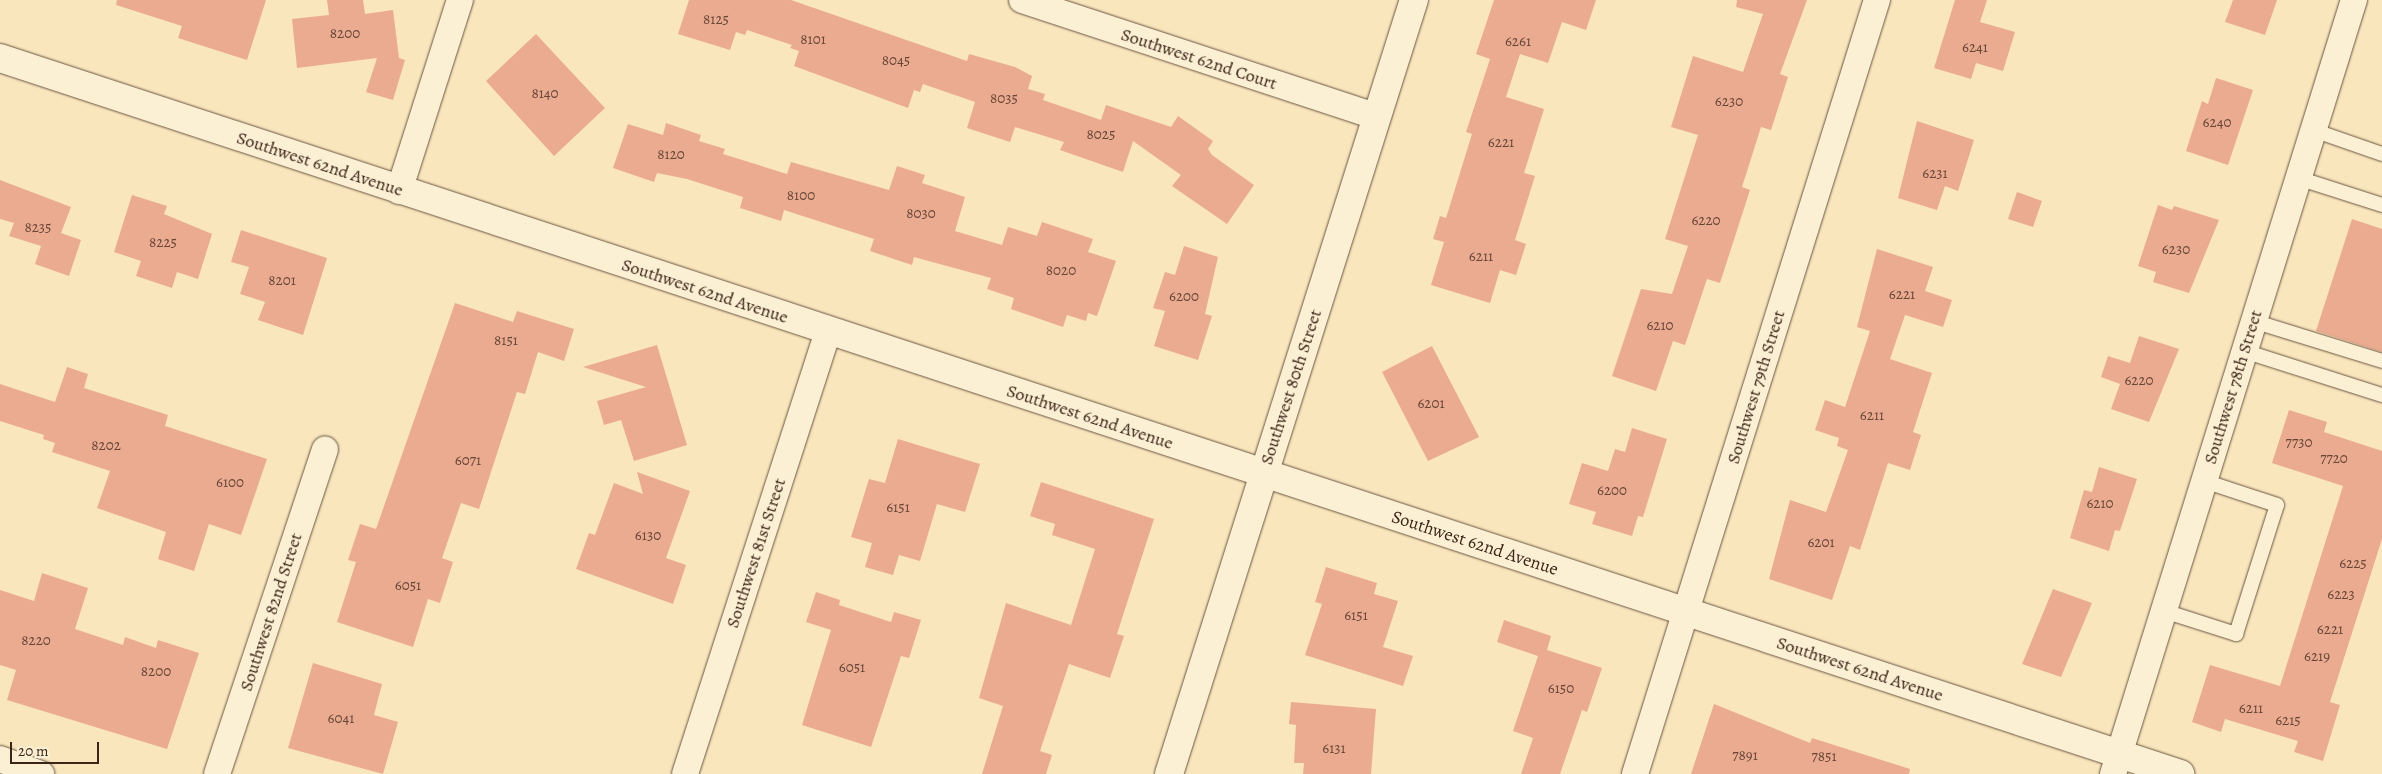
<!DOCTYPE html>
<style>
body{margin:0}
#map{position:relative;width:2382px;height:774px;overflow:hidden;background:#f9e6bd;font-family:Alegreya,serif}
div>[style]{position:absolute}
.building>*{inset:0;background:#ebab91}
.roads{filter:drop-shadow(0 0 1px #6a5540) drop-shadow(0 0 1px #6a5540)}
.service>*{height:14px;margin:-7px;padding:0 7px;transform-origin:7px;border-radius:7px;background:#fbefd4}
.minor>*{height:26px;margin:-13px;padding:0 13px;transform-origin:13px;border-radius:13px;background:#fbefd4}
.tertiary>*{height:28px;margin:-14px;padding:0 14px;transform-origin:14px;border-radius:14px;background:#fbefd4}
span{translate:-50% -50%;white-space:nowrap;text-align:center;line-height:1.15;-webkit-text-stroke:4.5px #fbefd4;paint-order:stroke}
.number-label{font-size:15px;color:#674636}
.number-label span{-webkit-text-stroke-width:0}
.street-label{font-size:18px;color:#3b2517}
.scale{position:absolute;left:10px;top:742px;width:89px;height:22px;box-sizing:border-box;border:2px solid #3b2517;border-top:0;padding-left:6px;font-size:15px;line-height:18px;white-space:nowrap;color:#3b2517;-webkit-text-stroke:4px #fbefd4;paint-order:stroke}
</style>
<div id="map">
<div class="building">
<div style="clip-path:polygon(117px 0,266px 0,247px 60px,178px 38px,182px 26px,116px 5px)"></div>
<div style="clip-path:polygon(327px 0,363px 0,365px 14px,393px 10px,399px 58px,405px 60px,393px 100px,366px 92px,377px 58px,297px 68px,292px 19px,329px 15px)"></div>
<div style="clip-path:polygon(689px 0,791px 0,967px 61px,969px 54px,1015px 67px,1032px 76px,1028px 89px,1045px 94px,1043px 100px,1101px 120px,1106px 105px,1171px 127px,1178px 116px,1213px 141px,1208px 149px,1212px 155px,1254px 185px,1227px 224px,1172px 186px,1181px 175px,1133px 141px,1123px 172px,1060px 150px,1064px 142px,1015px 127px,1010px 142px,967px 128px,975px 102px,923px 84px,920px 92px,914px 90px,908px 108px,794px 66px,799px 51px,790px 48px,792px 45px,747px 30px,745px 35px,736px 32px,730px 50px,678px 34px)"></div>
<div style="clip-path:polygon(1494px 0,1596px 0,1586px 30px,1562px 22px,1548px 63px,1520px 54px,1506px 97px,1544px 109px,1524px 173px,1535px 176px,1515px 240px,1526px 244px,1516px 275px,1500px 270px,1490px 303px,1431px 285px,1444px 242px,1433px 239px,1440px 216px,1446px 218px,1472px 134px,1466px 132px,1490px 59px,1476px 54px)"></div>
<div style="clip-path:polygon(1737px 0,1807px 0,1780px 74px,1788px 77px,1771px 130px,1761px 127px,1742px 187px,1750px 190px,1720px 283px,1707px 279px,1685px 345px,1673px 341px,1656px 391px,1612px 376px,1641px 289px,1672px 294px,1688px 246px,1665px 239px,1698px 135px,1671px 127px,1693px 56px,1743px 72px,1763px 14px,1736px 7px)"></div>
<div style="clip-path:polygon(1955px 0,1987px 0,1980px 22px,2015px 32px,2003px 71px,1976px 63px,1971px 79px,1934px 68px)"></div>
<div style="clip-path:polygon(2233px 0,2277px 0,2265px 35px,2225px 22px)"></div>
<div style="clip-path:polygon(536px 34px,605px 108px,554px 156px,486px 81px)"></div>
<div style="clip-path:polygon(2216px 78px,2253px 90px,2228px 165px,2186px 151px,2202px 101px,2208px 104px)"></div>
<div style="clip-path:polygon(1917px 121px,1974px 140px,1958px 191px,1945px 186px,1937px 210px,1898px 198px)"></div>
<div style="clip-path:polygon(666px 123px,701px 135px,699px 141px,725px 149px,723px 154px,787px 174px,791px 162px,889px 190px,897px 166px,925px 175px,922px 183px,965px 197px,955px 231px,1002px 245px,1008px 227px,1037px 236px,1042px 222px,1093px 239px,1088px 252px,1116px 261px,1097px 316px,1088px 313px,1086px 321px,1067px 315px,1063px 327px,1011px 309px,1014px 298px,987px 289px,991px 278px,914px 257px,912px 265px,870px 251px,874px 239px,784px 210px,781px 221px,740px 208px,743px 197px,687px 179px,657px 173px,654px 182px,613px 168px,628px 124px,663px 135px)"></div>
<div style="clip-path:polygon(0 180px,71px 207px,61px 233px,81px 240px,69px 276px,35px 264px,41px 246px,9px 236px,14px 223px,0 219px)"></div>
<div style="clip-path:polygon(2017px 192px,2042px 201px,2033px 227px,2008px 219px)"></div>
<div style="clip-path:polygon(132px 195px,167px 206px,164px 214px,212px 234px,198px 279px,177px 272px,172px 288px,136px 276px,141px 261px,114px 252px)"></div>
<div style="clip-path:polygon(2158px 205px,2172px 210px,2174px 206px,2219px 220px,2189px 293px,2153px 282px,2156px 272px,2138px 266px)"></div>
<div style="clip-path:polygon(2352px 219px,2382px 229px,2382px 352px,2316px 331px)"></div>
<div style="clip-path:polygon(241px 230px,327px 258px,303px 335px,258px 320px,265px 302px,240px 294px,249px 267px,231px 262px)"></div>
<div style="clip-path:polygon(1184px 246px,1218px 257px,1205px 314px,1212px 316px,1198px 360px,1154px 346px,1165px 311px,1153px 308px,1165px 272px,1175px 275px)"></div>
<div style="clip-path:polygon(1877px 249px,1933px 267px,1925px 291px,1952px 300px,1943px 327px,1905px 315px,1890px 359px,1932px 373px,1913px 432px,1921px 435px,1910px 470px,1888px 463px,1860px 550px,1850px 546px,1832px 600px,1769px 579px,1790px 500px,1826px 512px,1848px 450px,1837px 446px,1839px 438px,1815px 430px,1825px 400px,1845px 407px,1870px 331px,1857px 327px)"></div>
<div style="clip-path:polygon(455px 303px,513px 322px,517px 311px,574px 329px,564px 361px,538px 352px,525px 394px,517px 392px,479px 509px,461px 503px,442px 558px,453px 562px,440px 603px,428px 599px,413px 647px,337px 622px,356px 562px,348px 560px,360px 524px,376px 529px)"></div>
<div style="clip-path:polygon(2139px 336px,2179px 349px,2149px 422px,2111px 409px,2120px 384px,2101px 377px,2108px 356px,2130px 363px)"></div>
<div style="clip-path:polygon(657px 345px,687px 445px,634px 461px,621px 420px,604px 425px,597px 401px,646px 387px,583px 367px)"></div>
<div style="clip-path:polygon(1432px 346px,1479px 437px,1428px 461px,1382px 372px)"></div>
<div style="clip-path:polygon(67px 367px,88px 374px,84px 388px,168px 415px,165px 426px,267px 459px,241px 535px,209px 524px,194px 571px,158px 559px,166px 532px,97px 508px,110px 471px,52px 452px,55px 443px,43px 439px,44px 435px,0 421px,0 384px,55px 402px)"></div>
<div style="clip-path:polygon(2289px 410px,2327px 422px,2324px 432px,2382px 451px,2382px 539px,2330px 702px,2340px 705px,2323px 761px,2294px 752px,2298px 741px,2225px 719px,2221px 732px,2192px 722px,2210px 665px,2280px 686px,2343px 486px,2272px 463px)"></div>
<div style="clip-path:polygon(1632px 428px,1667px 439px,1643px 517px,1638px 516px,1632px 536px,1592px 524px,1596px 512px,1569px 504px,1582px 463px,1608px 471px,1615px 449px,1625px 452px)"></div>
<div style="clip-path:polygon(898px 439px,980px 464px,965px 512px,937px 504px,920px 561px,899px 555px,893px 575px,865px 567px,872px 543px,851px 537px,869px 479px,885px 483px)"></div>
<div style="clip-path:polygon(2099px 467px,2137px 479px,2120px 531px,2115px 530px,2109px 551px,2070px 538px,2084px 490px,2092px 492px)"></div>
<div style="clip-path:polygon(637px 472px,690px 491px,666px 558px,686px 565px,673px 604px,576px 569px,589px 533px,595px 535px,614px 483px,643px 494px)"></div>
<div style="clip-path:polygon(1041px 482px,1154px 519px,1117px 634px,1124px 636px,1110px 678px,1069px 664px,1040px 751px,1052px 755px,1046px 774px,982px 774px,1003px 706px,979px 698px,1006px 603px,1071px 625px,1095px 549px,1052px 535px,1055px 524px,1030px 516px)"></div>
<div style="clip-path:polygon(1326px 567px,1377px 583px,1374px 594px,1398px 601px,1383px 647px,1413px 656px,1403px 686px,1305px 655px,1322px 604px,1315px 602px)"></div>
<div style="clip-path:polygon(42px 573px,88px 588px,75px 629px,123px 645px,125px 637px,156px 648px,158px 640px,199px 653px,167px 749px,7px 700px,16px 670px,0 665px,0 590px,34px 601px)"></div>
<div style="clip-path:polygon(2053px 589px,2092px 603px,2061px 677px,2022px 664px)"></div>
<div style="clip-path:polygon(816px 592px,840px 600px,839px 605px,891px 622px,894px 612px,921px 620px,909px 658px,901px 656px,871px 747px,802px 725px,831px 630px,806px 622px)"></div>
<div style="clip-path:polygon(1504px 620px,1551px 636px,1547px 650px,1602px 668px,1587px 712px,1582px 710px,1560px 774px,1521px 774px,1533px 738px,1513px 731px,1538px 656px,1497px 642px)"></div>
<div style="clip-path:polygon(313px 663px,382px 684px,374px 715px,398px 722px,383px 774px,288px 748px)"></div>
<div style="clip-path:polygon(1291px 702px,1376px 709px,1371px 774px,1303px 774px,1304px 763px,1294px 763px,1296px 725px,1289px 724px)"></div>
<div style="clip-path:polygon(1714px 704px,1810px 743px,1812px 738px,1910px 769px,1909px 774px,1691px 774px)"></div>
</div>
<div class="roads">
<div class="service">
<div style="left:2313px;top:130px;width:73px;rotate:19.2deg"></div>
<div style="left:2298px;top:178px;width:88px;rotate:17.8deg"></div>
<div style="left:2253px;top:321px;width:135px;rotate:17.2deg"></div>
<div style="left:2244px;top:351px;width:145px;rotate:17.7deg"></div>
<div style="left:2164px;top:611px;width:76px;rotate:17.7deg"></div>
<div style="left:2236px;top:634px;width:135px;rotate:-72.4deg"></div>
<div style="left:2277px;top:505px;width:77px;rotate:-161.8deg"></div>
</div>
<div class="minor">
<div style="left:1022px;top:0;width:374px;rotate:18.2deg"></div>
<div style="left:399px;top:191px;width:201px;rotate:-72.3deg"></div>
<div style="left:0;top:759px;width:44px;rotate:20.1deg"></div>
<div style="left:217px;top:774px;width:342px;rotate:-71.6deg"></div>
<div style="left:685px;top:774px;width:465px;rotate:-72.1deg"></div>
<div style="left:1635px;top:774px;width:811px;rotate:-72.64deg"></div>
<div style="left:2113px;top:774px;width:811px;rotate:-72.71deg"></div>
</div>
<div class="tertiary">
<div style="left:0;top:58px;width:2295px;rotate:18.18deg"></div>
<div style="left:1169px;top:774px;width:812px;rotate:-72.44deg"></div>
</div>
</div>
<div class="number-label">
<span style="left:716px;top:20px">8125</span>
<span style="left:345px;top:34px">8200</span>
<span style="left:813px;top:40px">8101</span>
<span style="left:1518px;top:42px">6261</span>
<span style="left:1975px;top:48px">6241</span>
<span style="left:896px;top:61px">8045</span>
<span style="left:545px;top:94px">8140</span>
<span style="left:1004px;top:99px">8035</span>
<span style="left:1729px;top:102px">6230</span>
<span style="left:2217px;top:123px">6240</span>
<span style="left:1101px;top:135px">8025</span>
<span style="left:1501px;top:143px">6221</span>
<span style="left:671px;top:155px">8120</span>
<span style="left:1935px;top:174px">6231</span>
<span style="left:801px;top:196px">8100</span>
<span style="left:921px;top:214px">8030</span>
<span style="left:1706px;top:221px">6220</span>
<span style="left:38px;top:228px">8235</span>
<span style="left:163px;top:243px">8225</span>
<span style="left:2176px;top:250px">6230</span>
<span style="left:1481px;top:257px">6211</span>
<span style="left:1061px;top:271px">8020</span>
<span style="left:282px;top:281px">8201</span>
<span style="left:1902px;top:295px">6221</span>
<span style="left:1184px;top:297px">6200</span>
<span style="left:1660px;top:326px">6210</span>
<span style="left:506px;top:341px">8151</span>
<span style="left:2139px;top:381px">6220</span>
<span style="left:1431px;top:404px">6201</span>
<span style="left:1872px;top:416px">6211</span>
<span style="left:2299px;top:443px">7730</span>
<span style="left:106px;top:446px">8202</span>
<span style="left:2334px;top:459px">7720</span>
<span style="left:468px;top:461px">6071</span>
<span style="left:230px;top:483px">6100</span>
<span style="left:1612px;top:491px">6200</span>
<span style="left:2100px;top:504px">6210</span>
<span style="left:898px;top:508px">6151</span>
<span style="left:648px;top:536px">6130</span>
<span style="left:1821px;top:543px">6201</span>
<span style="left:2353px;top:564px">6225</span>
<span style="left:408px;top:586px">6051</span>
<span style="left:2341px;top:595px">6223</span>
<span style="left:1356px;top:616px">6151</span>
<span style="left:2330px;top:630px">6221</span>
<span style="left:36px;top:641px">8220</span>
<span style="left:2317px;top:657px">6219</span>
<span style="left:852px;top:668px">6051</span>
<span style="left:156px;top:672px">8200</span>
<span style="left:1561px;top:689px">6150</span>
<span style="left:2251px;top:709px">6211</span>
<span style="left:341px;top:719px">6041</span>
<span style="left:2288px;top:721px">6215</span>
<span style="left:1334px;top:749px">6131</span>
<span style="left:1745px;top:756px">7891</span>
<span style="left:1824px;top:757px">7851</span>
</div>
<div class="street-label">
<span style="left:1199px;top:59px;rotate:18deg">Southwest 62nd Court</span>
<span style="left:320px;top:164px;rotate:18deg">Southwest 62nd Avenue</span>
<span style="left:705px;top:291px;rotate:18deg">Southwest 62nd Avenue</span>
<span style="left:1291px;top:387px;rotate:-72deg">Southwest 80th Street</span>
<span style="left:1756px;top:387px;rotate:-73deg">Southwest 79th Street</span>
<span style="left:2233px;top:387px;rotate:-73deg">Southwest 78th Street</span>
<span style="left:1090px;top:417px;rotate:18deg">Southwest 62nd Avenue</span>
<span style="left:1475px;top:543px;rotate:18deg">Southwest 62nd Avenue</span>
<span style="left:756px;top:553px;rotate:-72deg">Southwest 81st Street</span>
<span style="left:271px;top:612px;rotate:-72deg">Southwest 82nd Street</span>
<span style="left:1860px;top:669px;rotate:18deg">Southwest 62nd Avenue</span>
</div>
<div class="scale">20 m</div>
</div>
